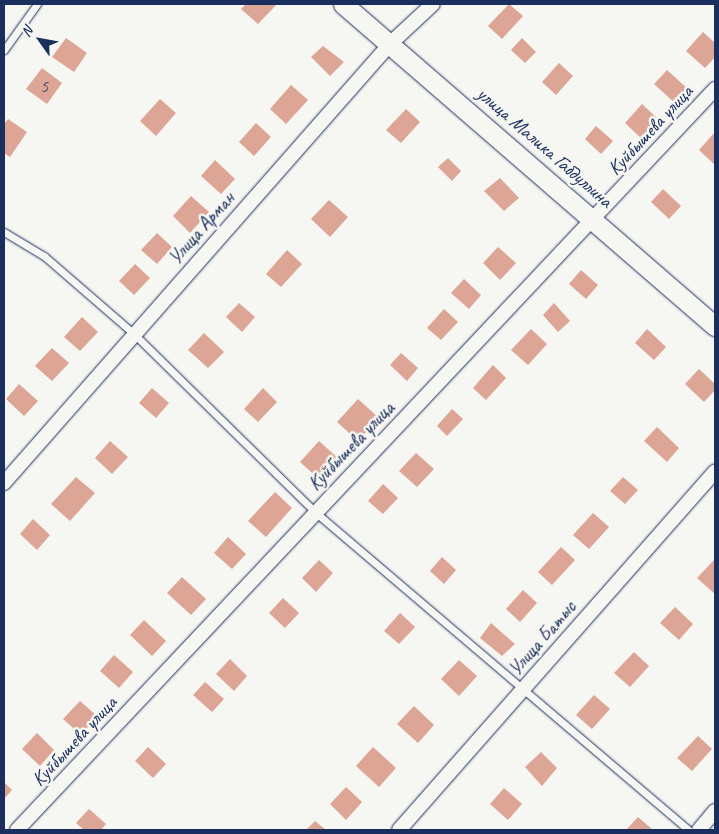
<!DOCTYPE html>
<meta charset="utf-8">
<style>
body{margin:0}
#map{position:relative;width:719px;height:834px;overflow:hidden;background:#f6f6f2;font-family:Caveat,sans-serif}
div>[style]{position:absolute}
.building>*{inset:0;background:#dda595}
.roads{filter:drop-shadow(0 0 1px #1b2f5e) drop-shadow(0 0 1px #1b2f5e)}
.lane>*{height:7px;margin:-3.5px;padding:0 3.5px;transform-origin:3.5px;border-radius:3.5px;background:#f6f6f2}
.street>*{height:14px;margin:-7px;padding:0 7px;transform-origin:7px;border-radius:7px;background:#f6f6f2}
.secondary>*{height:19px;margin:-9.5px;padding:0 9.5px;transform-origin:9.5px;border-radius:9.5px;background:#f6f6f2}
span{translate:-50% -50%;white-space:nowrap;text-align:center;line-height:1.15;-webkit-text-stroke:5px #f6f6f2;paint-order:stroke}
.number-label{font-size:18px;color:#4c4c6c}
.number-label span{-webkit-text-stroke-width:0}
.street-label{font-size:20px;color:#1b2f5e}
.frame{position:absolute;inset:0;border:5px solid #1b2f5e;pointer-events:none}
.north{position:absolute;left:15px;top:15px;width:50px;height:50px;-webkit-text-stroke:4px #f6f6f2;paint-order:stroke;rotate:302deg;font-size:14px;font-weight:700;line-height:20px;text-align:center;color:#1b2f5e}
.north::after{content:'';display:block;margin:auto;width:18px;height:22px;background:#1b2f5e;clip-path:polygon(50% 0,100% 100%,50% 72%,0 100%)}
</style>
<div id="map">
<div class="building">
<div style="clip-path:polygon(246px 4px,277px 4px,258px 24px,241px 9px)"></div>
<div style="clip-path:polygon(509px 4px,523px 16px,502px 39px,488px 26px)"></div>
<div style="clip-path:polygon(703px 32px,715px 43px,715px 57px,705px 68px,686px 51px)"></div>
<div style="clip-path:polygon(66px 38px,87px 53px,74px 72px,52px 57px)"></div>
<div style="clip-path:polygon(522px 38px,536px 52px,525px 63px,511px 50px)"></div>
<div style="clip-path:polygon(323px 46px,344px 62px,330px 76px,311px 57px)"></div>
<div style="clip-path:polygon(559px 63px,573px 76px,556px 95px,542px 82px)"></div>
<div style="clip-path:polygon(42px 68px,62px 83px,47px 104px,26px 89px)"></div>
<div style="clip-path:polygon(667px 70px,689px 90px,676px 104px,654px 84px)"></div>
<div style="clip-path:polygon(291px 85px,308px 100px,286px 124px,270px 109px)"></div>
<div style="clip-path:polygon(160px 99px,176px 113px,156px 136px,140px 121px)"></div>
<div style="clip-path:polygon(642px 104px,660px 121px,643px 140px,625px 123px)"></div>
<div style="clip-path:polygon(406px 109px,420px 122px,401px 143px,386px 130px)"></div>
<div style="clip-path:polygon(8px 119px,27px 132px,10px 157px,4px 153px,4px 124px)"></div>
<div style="clip-path:polygon(256px 123px,271px 137px,254px 156px,239px 142px)"></div>
<div style="clip-path:polygon(596px 126px,613px 141px,601px 154px,585px 139px)"></div>
<div style="clip-path:polygon(714px 133px,715px 135px,715px 165px,699px 150px)"></div>
<div style="clip-path:polygon(448px 158px,461px 171px,452px 181px,438px 167px)"></div>
<div style="clip-path:polygon(215px 160px,235px 179px,221px 194px,201px 176px)"></div>
<div style="clip-path:polygon(500px 178px,519px 198px,504px 211px,484px 191px)"></div>
<div style="clip-path:polygon(663px 189px,681px 206px,669px 219px,651px 202px)"></div>
<div style="clip-path:polygon(191px 196px,209px 212px,190px 233px,173px 216px)"></div>
<div style="clip-path:polygon(329px 200px,348px 217px,330px 237px,311px 219px)"></div>
<div style="clip-path:polygon(157px 233px,172px 247px,157px 264px,141px 250px)"></div>
<div style="clip-path:polygon(498px 247px,516px 263px,500px 280px,483px 263px)"></div>
<div style="clip-path:polygon(287px 250px,302px 264px,281px 287px,266px 274px)"></div>
<div style="clip-path:polygon(135px 264px,150px 278px,134px 295px,119px 281px)"></div>
<div style="clip-path:polygon(581px 270px,598px 285px,586px 299px,569px 284px)"></div>
<div style="clip-path:polygon(464px 279px,481px 295px,469px 309px,451px 293px)"></div>
<div style="clip-path:polygon(239px 303px,255px 317px,242px 332px,226px 317px)"></div>
<div style="clip-path:polygon(554px 303px,570px 321px,558px 332px,543px 315px)"></div>
<div style="clip-path:polygon(444px 309px,458px 322px,441px 340px,427px 328px)"></div>
<div style="clip-path:polygon(82px 317px,98px 332px,80px 351px,64px 337px)"></div>
<div style="clip-path:polygon(531px 329px,547px 344px,528px 365px,511px 350px)"></div>
<div style="clip-path:polygon(647px 329px,666px 347px,654px 360px,635px 343px)"></div>
<div style="clip-path:polygon(204px 333px,224px 352px,208px 368px,188px 350px)"></div>
<div style="clip-path:polygon(52px 348px,69px 363px,52px 381px,35px 366px)"></div>
<div style="clip-path:polygon(401px 353px,418px 368px,407px 381px,390px 365px)"></div>
<div style="clip-path:polygon(493px 365px,506px 378px,486px 400px,473px 388px)"></div>
<div style="clip-path:polygon(699px 369px,715px 384px,715px 390px,704px 402px,685px 384px)"></div>
<div style="clip-path:polygon(19px 384px,38px 401px,24px 416px,6px 399px)"></div>
<div style="clip-path:polygon(152px 388px,169px 403px,156px 418px,139px 403px)"></div>
<div style="clip-path:polygon(263px 388px,277px 402px,258px 422px,244px 409px)"></div>
<div style="clip-path:polygon(358px 399px,379px 418px,358px 441px,337px 422px)"></div>
<div style="clip-path:polygon(452px 409px,463px 419px,447px 436px,437px 426px)"></div>
<div style="clip-path:polygon(657px 427px,679px 448px,667px 462px,644px 441px)"></div>
<div style="clip-path:polygon(110px 441px,128px 457px,112px 474px,95px 458px)"></div>
<div style="clip-path:polygon(319px 441px,339px 459px,320px 480px,300px 462px)"></div>
<div style="clip-path:polygon(416px 453px,434px 469px,417px 487px,399px 471px)"></div>
<div style="clip-path:polygon(76px 477px,95px 493px,70px 521px,51px 504px)"></div>
<div style="clip-path:polygon(623px 477px,638px 490px,625px 504px,610px 491px)"></div>
<div style="clip-path:polygon(383px 484px,398px 498px,383px 514px,368px 501px)"></div>
<div style="clip-path:polygon(275px 492px,292px 508px,266px 537px,248px 521px)"></div>
<div style="clip-path:polygon(593px 513px,609px 527px,589px 549px,573px 535px)"></div>
<div style="clip-path:polygon(33px 519px,50px 535px,37px 550px,20px 534px)"></div>
<div style="clip-path:polygon(228px 537px,246px 554px,232px 569px,214px 553px)"></div>
<div style="clip-path:polygon(561px 547px,575px 560px,552px 585px,538px 572px)"></div>
<div style="clip-path:polygon(442px 557px,456px 570px,444px 584px,430px 571px)"></div>
<div style="clip-path:polygon(715px 559px,715px 594px,697px 578px)"></div>
<div style="clip-path:polygon(319px 560px,333px 573px,316px 592px,302px 578px)"></div>
<div style="clip-path:polygon(182px 577px,206px 599px,191px 615px,167px 593px)"></div>
<div style="clip-path:polygon(523px 590px,537px 603px,520px 622px,506px 609px)"></div>
<div style="clip-path:polygon(283px 598px,299px 613px,285px 628px,269px 613px)"></div>
<div style="clip-path:polygon(675px 607px,693px 624px,679px 640px,660px 623px)"></div>
<div style="clip-path:polygon(400px 613px,415px 627px,399px 644px,384px 631px)"></div>
<div style="clip-path:polygon(144px 620px,166px 641px,152px 656px,130px 635px)"></div>
<div style="clip-path:polygon(491px 623px,515px 644px,502px 656px,480px 638px)"></div>
<div style="clip-path:polygon(634px 652px,649px 666px,630px 687px,614px 673px)"></div>
<div style="clip-path:polygon(114px 655px,133px 672px,119px 688px,100px 671px)"></div>
<div style="clip-path:polygon(230px 659px,247px 676px,234px 691px,216px 674px)"></div>
<div style="clip-path:polygon(459px 660px,477px 676px,459px 696px,441px 679px)"></div>
<div style="clip-path:polygon(205px 682px,224px 699px,212px 712px,193px 695px)"></div>
<div style="clip-path:polygon(594px 695px,610px 709px,592px 729px,576px 715px)"></div>
<div style="clip-path:polygon(80px 701px,97px 716px,81px 735px,63px 719px)"></div>
<div style="clip-path:polygon(414px 706px,434px 725px,418px 743px,397px 724px)"></div>
<div style="clip-path:polygon(37px 733px,54px 750px,40px 766px,22px 749px)"></div>
<div style="clip-path:polygon(698px 736px,712px 749px,692px 771px,677px 758px)"></div>
<div style="clip-path:polygon(148px 747px,166px 764px,153px 778px,135px 761px)"></div>
<div style="clip-path:polygon(373px 747px,396px 768px,379px 787px,356px 766px)"></div>
<div style="clip-path:polygon(541px 752px,557px 768px,542px 786px,525px 767px)"></div>
<div style="clip-path:polygon(4px 782px,12px 790px,4px 799px)"></div>
<div style="clip-path:polygon(346px 787px,362px 802px,346px 820px,330px 804px)"></div>
<div style="clip-path:polygon(504px 788px,522px 804px,508px 820px,490px 804px)"></div>
<div style="clip-path:polygon(89px 809px,106px 824px,101px 830px,84px 830px,76px 823px)"></div>
<div style="clip-path:polygon(638px 817px,653px 830px,626px 830px)"></div>
<div style="clip-path:polygon(315px 821px,326px 830px,306px 830px)"></div>
</div>
<div class="roads">
<div class="lane">
<div style="left:4px;top:50px;width:57px;rotate:-54.3deg"></div>
<div style="left:4px;top:232px;width:47px;rotate:31deg"></div>
<div style="left:44px;top:256px;width:119px;rotate:40.9deg"></div>
<div style="left:134px;top:334px;width:254px;rotate:44.5deg"></div>
<div style="left:315px;top:512px;width:491px;rotate:40.4deg"></div>
</div>
<div class="street">
<div style="left:4px;top:483px;width:586px;rotate:-48.67deg"></div>
<div style="left:391px;top:43px;width:57px;rotate:-42.9deg"></div>
<div style="left:17px;top:830px;width:1018px;rotate:-46.71deg"></div>
<div style="left:399px;top:830px;width:478px;rotate:-48.6deg"></div>
<div style="left:699px;top:830px;width:25px;rotate:-50deg"></div>
</div>
<div class="secondary">
<div style="left:343px;top:4px;width:492px;rotate:40.9deg"></div>
</div>
</div>
<div class="number-label">
<span style="left:44px;top:86px">5</span>
</div>
<div class="street-label">
<span style="left:650px;top:130px;rotate:-47deg">Куйбышева улица</span>
<span style="left:545px;top:147px;rotate:41deg">улица Малика Габдуллина</span>
<span style="left:201px;top:228px;rotate:-49deg">Улица Арман</span>
<span style="left:351px;top:446px;rotate:-46deg">Куйбышева улица</span>
<span style="left:542px;top:638px;rotate:-49deg">Улица Батыс</span>
<span style="left:74px;top:741px;rotate:-47deg">Куйбышева улица</span>
</div>
<div class="frame"></div>
<div class="north">N</div>
</div>
